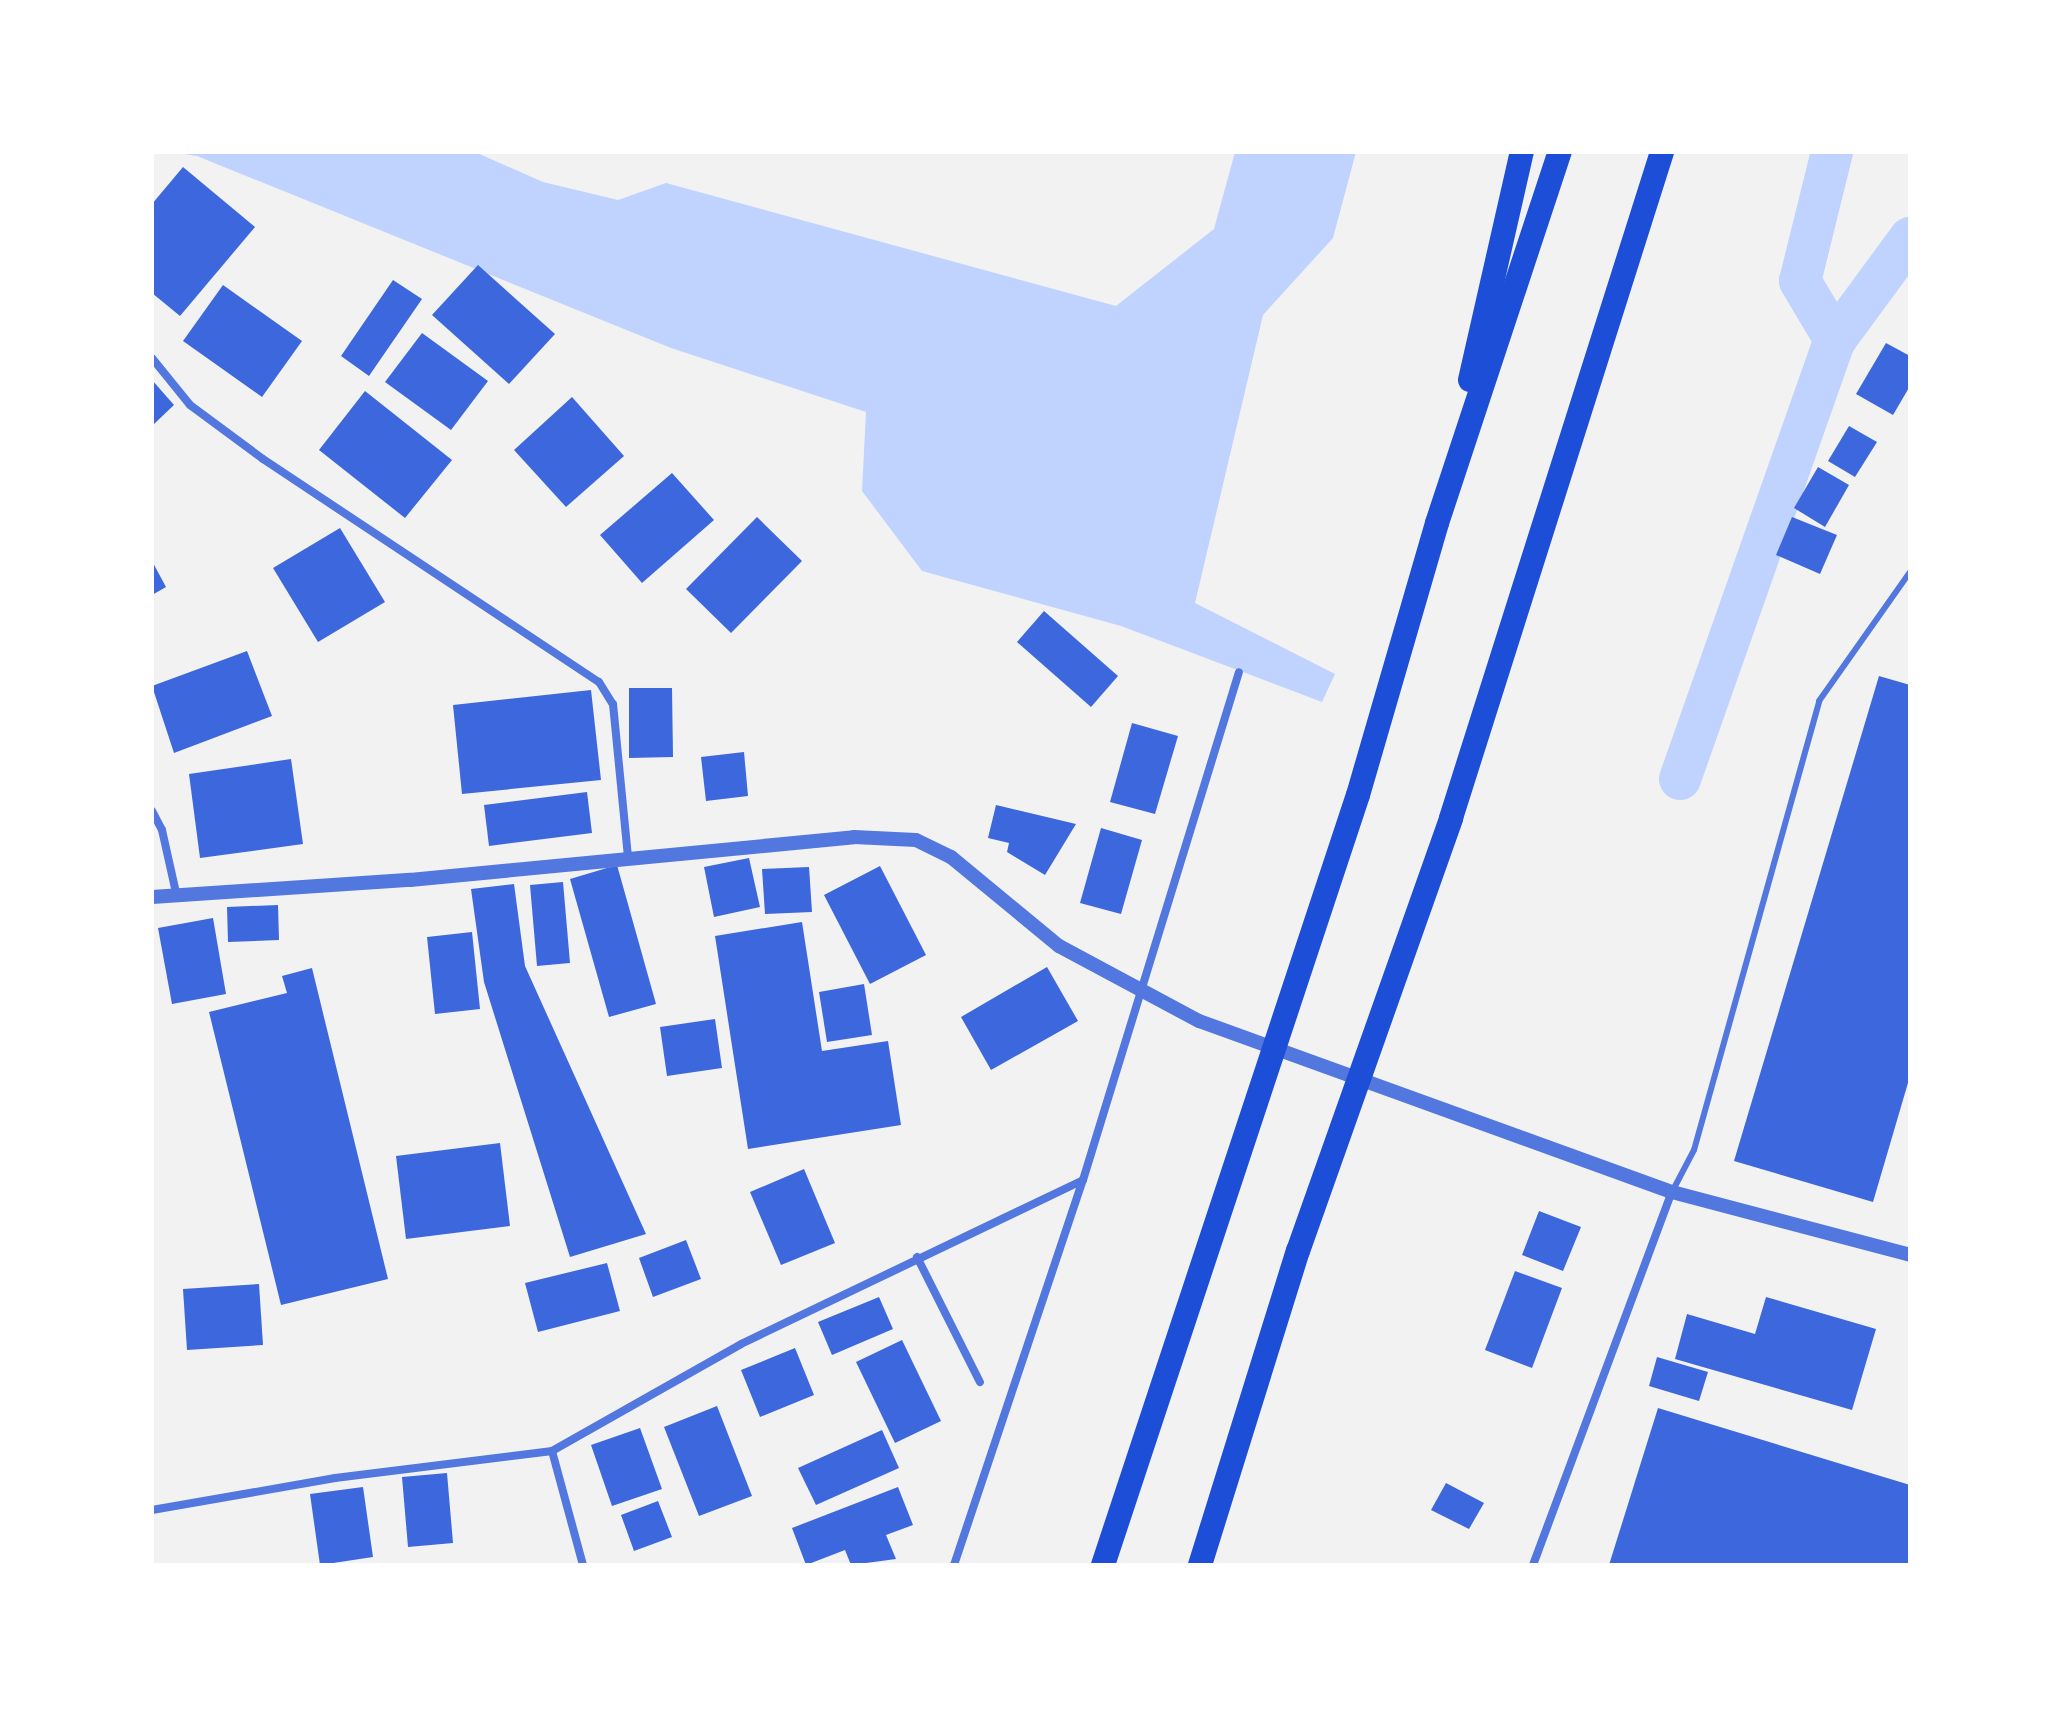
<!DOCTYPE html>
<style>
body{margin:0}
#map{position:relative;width:2062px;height:1717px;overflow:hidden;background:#f2f2f2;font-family:Rubik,sans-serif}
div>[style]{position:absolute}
.water>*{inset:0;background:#bfd3fe}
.canal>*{height:42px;margin:-21px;padding:0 21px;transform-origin:21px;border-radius:21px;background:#bfd3fe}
.building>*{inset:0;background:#3d67dc}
.service>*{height:6px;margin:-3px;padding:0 3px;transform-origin:3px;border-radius:3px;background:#5277de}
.minor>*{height:8px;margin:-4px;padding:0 4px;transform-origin:4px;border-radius:4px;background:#5277de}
.tertiary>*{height:14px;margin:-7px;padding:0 7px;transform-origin:7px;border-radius:7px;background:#5277de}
.motorway>*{height:24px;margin:-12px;padding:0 12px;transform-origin:12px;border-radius:12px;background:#1d4ed8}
span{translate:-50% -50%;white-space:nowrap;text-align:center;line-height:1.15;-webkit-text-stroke:6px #fff;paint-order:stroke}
.frame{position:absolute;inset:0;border:154px solid #fff;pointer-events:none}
</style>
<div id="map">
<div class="water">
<div style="clip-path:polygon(171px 152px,475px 152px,543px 182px,618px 200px,666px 183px,1116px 306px,1214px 229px,1235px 152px,1356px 152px,1333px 238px,1263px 315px,1195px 603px,1335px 674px,1322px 702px,1121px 626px,922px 571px,862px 491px,866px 412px,671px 348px,197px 156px)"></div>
</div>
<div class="canal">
<div style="left:1832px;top:152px;width:133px;rotate:103.9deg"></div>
<div style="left:1800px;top:281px;width:69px;rotate:59.3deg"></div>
<div style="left:1680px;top:779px;width:466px;rotate:-70.6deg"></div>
<div style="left:1835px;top:340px;width:127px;rotate:-53.7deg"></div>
</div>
<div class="building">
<div style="clip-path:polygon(183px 167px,255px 227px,180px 316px,152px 293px,152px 204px)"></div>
<div style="clip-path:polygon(478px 265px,555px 334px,509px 384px,432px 315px)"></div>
<div style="clip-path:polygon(393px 280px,422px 299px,369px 376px,341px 356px)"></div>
<div style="clip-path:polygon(223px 285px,302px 341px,262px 397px,183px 341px)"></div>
<div style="clip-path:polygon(422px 333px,488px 381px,451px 430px,385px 382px)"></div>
<div style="clip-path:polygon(1886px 343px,1910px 356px,1910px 386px,1893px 415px,1856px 394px)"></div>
<div style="clip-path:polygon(152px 380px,174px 405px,154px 424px,152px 422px)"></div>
<div style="clip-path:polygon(365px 391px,452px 460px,405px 518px,319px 450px)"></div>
<div style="clip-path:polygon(572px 397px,624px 456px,566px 507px,514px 450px)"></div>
<div style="clip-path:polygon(1849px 426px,1877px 442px,1855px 477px,1828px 461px)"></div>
<div style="clip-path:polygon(1818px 467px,1849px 485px,1825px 527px,1794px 508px)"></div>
<div style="clip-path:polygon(672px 473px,714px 520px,642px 583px,600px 535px)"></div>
<div style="clip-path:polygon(757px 517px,802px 561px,731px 633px,686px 589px)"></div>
<div style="clip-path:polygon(1792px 517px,1837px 535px,1820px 574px,1776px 555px)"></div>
<div style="clip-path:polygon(340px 528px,385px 602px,318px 642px,273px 568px)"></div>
<div style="clip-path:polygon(152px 561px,166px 587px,152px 595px)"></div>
<div style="clip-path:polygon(1044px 611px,1118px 676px,1091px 707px,1017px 642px)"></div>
<div style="clip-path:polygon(247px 651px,272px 716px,174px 753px,152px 686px)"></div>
<div style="clip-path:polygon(1879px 676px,1910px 685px,1910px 1076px,1873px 1202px,1734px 1161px)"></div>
<div style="clip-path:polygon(629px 688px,672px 688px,673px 757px,629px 758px)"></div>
<div style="clip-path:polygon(591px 690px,601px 780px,462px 794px,453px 705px)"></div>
<div style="clip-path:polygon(1132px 723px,1178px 736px,1155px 814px,1110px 802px)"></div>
<div style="clip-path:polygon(744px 752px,748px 796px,706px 801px,701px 757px)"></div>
<div style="clip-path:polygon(291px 759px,303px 844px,200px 858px,189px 774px)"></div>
<div style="clip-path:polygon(587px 792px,592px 833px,489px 846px,484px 805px)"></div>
<div style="clip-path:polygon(996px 805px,1076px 824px,1045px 875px,1007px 852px,1009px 843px,988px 838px)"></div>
<div style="clip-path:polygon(1101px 828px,1142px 840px,1121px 914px,1080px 903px)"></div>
<div style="clip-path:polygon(749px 858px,760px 907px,714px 917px,704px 867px)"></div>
<div style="clip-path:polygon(617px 865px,656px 1004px,609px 1017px,570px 879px)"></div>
<div style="clip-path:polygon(880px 866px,926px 955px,870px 984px,824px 895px)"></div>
<div style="clip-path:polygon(809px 867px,812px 912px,765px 914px,762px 869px)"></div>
<div style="clip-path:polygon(563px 882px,570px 963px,537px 966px,530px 885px)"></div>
<div style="clip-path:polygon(514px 884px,525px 966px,646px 1234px,570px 1257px,484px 982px,471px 889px)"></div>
<div style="clip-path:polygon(278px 905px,279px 940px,228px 942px,227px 907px)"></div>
<div style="clip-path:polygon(213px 918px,226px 994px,172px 1004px,158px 928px)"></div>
<div style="clip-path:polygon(802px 922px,822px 1051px,888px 1041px,901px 1125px,748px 1149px,715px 936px)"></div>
<div style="clip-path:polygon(472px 932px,480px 1009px,435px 1014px,427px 937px)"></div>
<div style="clip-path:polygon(1047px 967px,1078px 1021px,991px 1070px,961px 1017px)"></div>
<div style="clip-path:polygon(312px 968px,388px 1279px,281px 1305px,209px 1012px,287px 993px,282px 976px)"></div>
<div style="clip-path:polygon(864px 984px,872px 1035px,827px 1042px,819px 992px)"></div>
<div style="clip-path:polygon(715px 1019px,722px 1068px,667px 1076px,660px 1027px)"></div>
<div style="clip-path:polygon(500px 1143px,510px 1226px,406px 1239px,396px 1156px)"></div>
<div style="clip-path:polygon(804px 1169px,835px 1243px,781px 1265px,750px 1192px)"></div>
<div style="clip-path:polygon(1539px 1211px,1581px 1227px,1563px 1271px,1522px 1255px)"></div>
<div style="clip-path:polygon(686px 1240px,701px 1279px,653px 1297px,639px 1258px)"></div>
<div style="clip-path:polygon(607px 1263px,620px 1311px,538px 1332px,525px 1283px)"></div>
<div style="clip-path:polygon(1515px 1271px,1562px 1288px,1532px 1368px,1485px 1350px)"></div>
<div style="clip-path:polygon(259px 1284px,263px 1345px,187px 1350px,183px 1289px)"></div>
<div style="clip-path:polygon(879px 1297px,893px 1329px,832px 1355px,818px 1322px)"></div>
<div style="clip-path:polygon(1766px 1297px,1876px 1329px,1852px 1410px,1675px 1359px,1687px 1314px,1755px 1334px)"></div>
<div style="clip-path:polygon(902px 1340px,941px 1421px,895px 1443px,856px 1362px)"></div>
<div style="clip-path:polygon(795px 1348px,814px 1395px,760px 1417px,741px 1370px)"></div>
<div style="clip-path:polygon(1657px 1357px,1708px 1372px,1699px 1401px,1649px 1386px)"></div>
<div style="clip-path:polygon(717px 1406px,752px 1496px,699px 1516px,664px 1427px)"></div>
<div style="clip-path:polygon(1658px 1408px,1910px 1485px,1910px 1565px,1609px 1565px)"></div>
<div style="clip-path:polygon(640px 1428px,662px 1489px,612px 1506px,591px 1445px)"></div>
<div style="clip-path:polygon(882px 1430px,899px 1468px,816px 1505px,798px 1468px)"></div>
<div style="clip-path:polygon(447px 1473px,453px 1543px,408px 1547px,402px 1477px)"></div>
<div style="clip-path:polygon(1446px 1483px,1484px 1503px,1469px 1529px,1431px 1510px)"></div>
<div style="clip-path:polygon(363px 1487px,373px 1557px,320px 1565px,310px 1494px)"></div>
<div style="clip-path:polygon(898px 1487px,913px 1525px,886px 1535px,896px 1559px,851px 1565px,845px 1550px,806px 1565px,792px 1528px)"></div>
<div style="clip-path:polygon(658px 1501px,672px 1537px,634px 1551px,621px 1515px)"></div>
</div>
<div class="service">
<div style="left:1672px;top:1192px;width:47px;rotate:-62.4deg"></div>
<div style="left:1694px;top:1150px;width:466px;rotate:-74.4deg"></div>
<div style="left:1819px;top:701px;width:158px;rotate:-54.8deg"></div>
</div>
<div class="minor">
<div style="left:152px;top:358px;width:60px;rotate:51deg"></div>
<div style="left:190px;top:405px;width:91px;rotate:36.5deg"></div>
<div style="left:263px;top:459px;width:403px;rotate:33.6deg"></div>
<div style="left:599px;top:682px;width:26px;rotate:58deg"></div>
<div style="left:613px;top:704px;width:154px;rotate:84.4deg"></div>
<div style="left:152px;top:811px;width:21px;rotate:62deg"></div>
<div style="left:162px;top:830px;width:69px;rotate:77.4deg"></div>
<div style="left:917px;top:1257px;width:140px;rotate:63.3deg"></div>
<div style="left:552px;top:1451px;width:118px;rotate:74.8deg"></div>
<div style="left:152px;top:1510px;width:186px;rotate:-9.9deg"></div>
<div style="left:335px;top:1478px;width:219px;rotate:-7.1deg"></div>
<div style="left:552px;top:1451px;width:217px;rotate:-29.5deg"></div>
<div style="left:741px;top:1344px;width:379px;rotate:-25.6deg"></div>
<div style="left:1083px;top:1180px;width:531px;rotate:-72.93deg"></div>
<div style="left:954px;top:1565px;width:406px;rotate:-71.5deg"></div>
<div style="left:1533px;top:1565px;width:398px;rotate:-69.6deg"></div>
</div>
<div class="tertiary">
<div style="left:152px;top:897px;width:259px;rotate:-3.8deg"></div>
<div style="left:410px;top:880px;width:446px;rotate:-5.5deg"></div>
<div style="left:854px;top:837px;width:62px;rotate:2.8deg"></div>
<div style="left:916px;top:840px;width:39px;rotate:26deg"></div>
<div style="left:951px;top:857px;width:140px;rotate:39.5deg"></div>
<div style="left:1059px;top:946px;width:159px;rotate:28.2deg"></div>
<div style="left:1199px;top:1021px;width:503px;rotate:19.88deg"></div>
<div style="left:1672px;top:1192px;width:246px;rotate:14.8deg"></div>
</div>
<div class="motorway">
<div style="left:1470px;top:380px;width:234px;rotate:-77.2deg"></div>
<div style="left:1103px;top:1565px;width:811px;rotate:-71.68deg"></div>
<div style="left:1358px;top:795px;width:283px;rotate:-73.8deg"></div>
<div style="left:1437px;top:523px;width:391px;rotate:-71.7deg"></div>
<div style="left:1200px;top:1565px;width:329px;rotate:-72.7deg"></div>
<div style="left:1298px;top:1251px;width:459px;rotate:-70.5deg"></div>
<div style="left:1451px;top:818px;width:699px;rotate:-72.42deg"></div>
</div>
<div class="frame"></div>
</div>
